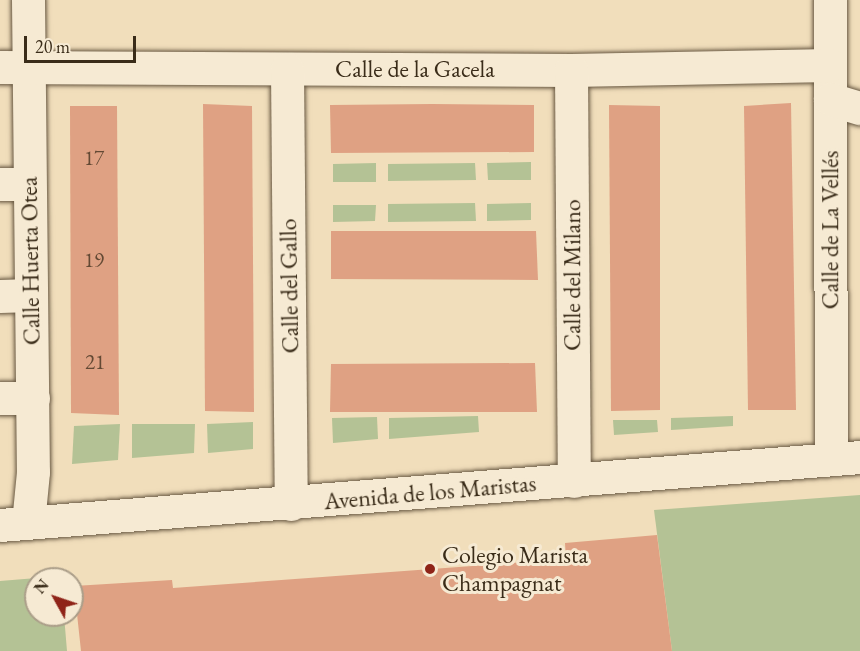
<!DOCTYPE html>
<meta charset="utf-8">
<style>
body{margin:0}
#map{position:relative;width:860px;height:651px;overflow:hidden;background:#f1debb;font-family:"EB Garamond",serif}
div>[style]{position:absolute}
.green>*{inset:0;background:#b4c295}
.building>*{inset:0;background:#dfa183}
.roads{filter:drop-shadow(0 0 2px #685842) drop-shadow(0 0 2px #685842)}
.street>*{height:33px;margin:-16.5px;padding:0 16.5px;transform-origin:16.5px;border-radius:16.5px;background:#f6ead3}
.secondary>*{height:33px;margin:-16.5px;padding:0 16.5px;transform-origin:16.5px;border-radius:16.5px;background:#f6ead3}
.dots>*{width:16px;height:16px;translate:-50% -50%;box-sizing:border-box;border:3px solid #f6ead3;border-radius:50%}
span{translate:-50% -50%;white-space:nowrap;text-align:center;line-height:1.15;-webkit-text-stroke:6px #f6ead3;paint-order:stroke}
.number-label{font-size:21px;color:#634934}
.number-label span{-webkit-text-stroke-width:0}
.street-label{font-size:24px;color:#3a2c19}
.poi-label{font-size:24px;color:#3a2c19}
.left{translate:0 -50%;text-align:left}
.north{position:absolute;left:24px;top:567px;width:60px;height:60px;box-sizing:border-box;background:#f6ead3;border:2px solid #ab9e89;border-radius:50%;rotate:310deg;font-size:16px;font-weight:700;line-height:24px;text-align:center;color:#3a2c19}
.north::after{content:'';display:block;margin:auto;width:21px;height:27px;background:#8f2418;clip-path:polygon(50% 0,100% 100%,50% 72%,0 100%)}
.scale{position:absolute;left:24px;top:36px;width:112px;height:27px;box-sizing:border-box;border:3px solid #3a2c19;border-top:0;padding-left:8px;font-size:18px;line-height:21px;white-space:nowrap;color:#3a2c19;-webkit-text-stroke:4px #f6ead3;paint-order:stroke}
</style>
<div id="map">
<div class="green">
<div style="clip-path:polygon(531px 162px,531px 180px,488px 180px,487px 163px)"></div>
<div style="clip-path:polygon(376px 163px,376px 182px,333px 182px,333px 164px)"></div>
<div style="clip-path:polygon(475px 163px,476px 180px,388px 181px,388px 164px)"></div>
<div style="clip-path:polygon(475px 203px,476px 221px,388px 222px,388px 204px)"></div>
<div style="clip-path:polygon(531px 203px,531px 220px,487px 221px,487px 204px)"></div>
<div style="clip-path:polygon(333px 205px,376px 205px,375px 221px,333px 222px)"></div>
<div style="clip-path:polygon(478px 416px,479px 432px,389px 439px,389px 418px)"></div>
<div style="clip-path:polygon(733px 416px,733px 426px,671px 430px,671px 418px)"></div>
<div style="clip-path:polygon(377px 417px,378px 439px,333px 443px,332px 418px)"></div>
<div style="clip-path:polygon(613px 420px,657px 420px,658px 432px,614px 435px)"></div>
<div style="clip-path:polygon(253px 422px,253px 449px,208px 453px,207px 424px)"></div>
<div style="clip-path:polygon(120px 424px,118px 460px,72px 464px,74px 426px)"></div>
<div style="clip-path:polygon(132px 424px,195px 424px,194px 453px,132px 458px)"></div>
<div style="clip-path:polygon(860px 495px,860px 651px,672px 651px,654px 510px)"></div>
<div style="clip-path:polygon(61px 576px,36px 579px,36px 615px,64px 615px,67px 651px,0 651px,0 581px)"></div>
</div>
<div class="building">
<div style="clip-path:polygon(791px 103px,796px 410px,748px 410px,744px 106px)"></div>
<div style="clip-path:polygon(203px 104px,252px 106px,254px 412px,205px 411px)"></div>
<div style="clip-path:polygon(432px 104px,534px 105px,534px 152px,331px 153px,330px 105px)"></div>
<div style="clip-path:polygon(609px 105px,660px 106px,660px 410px,611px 411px)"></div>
<div style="clip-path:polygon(70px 106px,117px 106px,119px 415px,71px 413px)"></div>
<div style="clip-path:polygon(331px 231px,536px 231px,538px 280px,331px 279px)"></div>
<div style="clip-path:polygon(535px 363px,537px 412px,330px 412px,331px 364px)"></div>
<div style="clip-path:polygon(657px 535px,672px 651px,81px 651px,74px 586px,172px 580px,173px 588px,566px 559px,565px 543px)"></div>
</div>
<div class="roads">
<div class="street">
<div style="left:28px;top:0;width:472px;rotate:89.4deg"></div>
<div style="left:33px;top:472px;width:51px;rotate:95.6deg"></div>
<div style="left:830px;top:0;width:459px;rotate:89.9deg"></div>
<div style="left:0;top:67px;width:571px;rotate:0.3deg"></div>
<div style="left:571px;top:70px;width:259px;rotate:-1.1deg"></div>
<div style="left:287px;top:69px;width:435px;rotate:89.5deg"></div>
<div style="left:571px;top:70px;width:411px;rotate:89.6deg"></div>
<div style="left:830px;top:99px;width:31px;rotate:17deg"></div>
<div style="left:0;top:184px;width:29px"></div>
<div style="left:0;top:296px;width:31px;rotate:-2deg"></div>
<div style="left:0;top:398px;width:33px"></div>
</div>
<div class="secondary">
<div style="left:0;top:525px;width:863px;rotate:-4.52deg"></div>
</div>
</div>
<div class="dots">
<div style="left:430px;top:569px;background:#8f2418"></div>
</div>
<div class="number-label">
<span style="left:94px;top:158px">17</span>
<span style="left:94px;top:260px">19</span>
<span style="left:95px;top:362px">21</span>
</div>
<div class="street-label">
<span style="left:415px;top:69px">Calle de la Gacela</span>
<span style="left:830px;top:230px;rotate:-90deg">Calle de La Vellés</span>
<span style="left:30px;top:261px;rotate:-91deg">Calle Huerta Otea</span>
<span style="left:572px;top:275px;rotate:-90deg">Calle del Milano</span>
<span style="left:289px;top:286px;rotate:-91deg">Calle del Gallo</span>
<span style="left:430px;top:492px;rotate:-5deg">Avenida de los Maristas</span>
</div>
<div class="poi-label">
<span class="left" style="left:442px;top:569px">Colegio Marista<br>Champagnat</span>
</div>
<div class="north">N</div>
<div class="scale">20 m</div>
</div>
